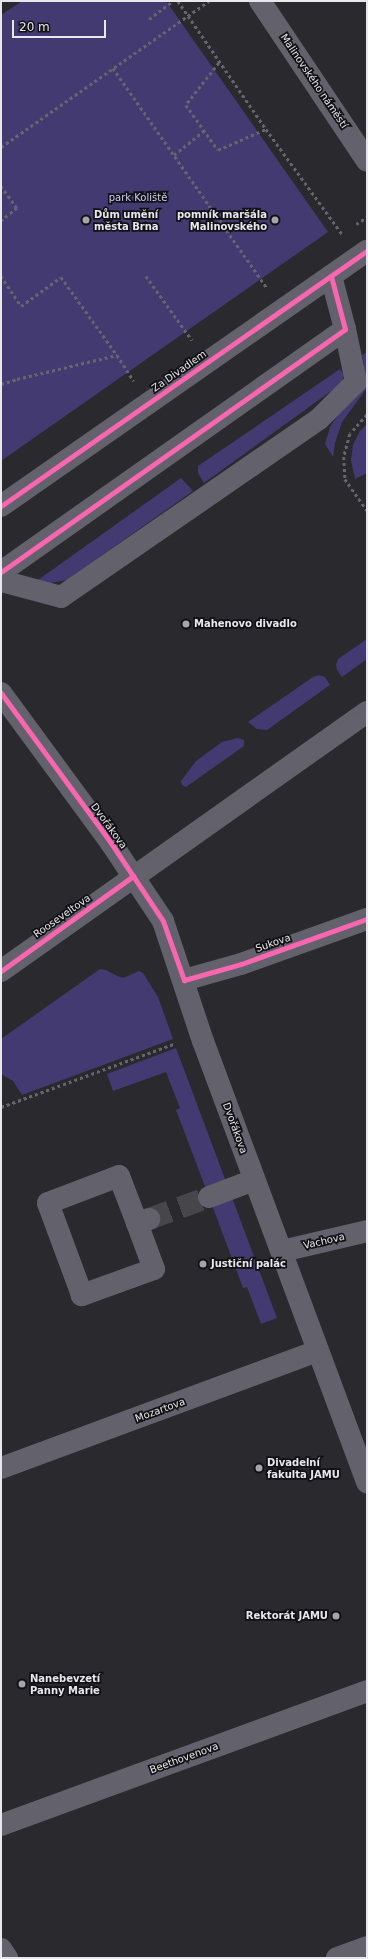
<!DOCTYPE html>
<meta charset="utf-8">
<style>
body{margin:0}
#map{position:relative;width:368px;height:1959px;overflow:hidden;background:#29292e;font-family:"DejaVu Sans",sans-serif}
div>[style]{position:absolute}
.green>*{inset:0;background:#423a71}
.minor-tunnel>*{height:22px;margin-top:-11px;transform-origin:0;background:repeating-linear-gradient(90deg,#46464b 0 22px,transparent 0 33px)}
.path>*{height:2.5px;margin-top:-1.25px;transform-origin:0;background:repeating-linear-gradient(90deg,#66656d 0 3px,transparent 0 6px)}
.minor>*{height:22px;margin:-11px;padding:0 11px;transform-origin:11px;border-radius:11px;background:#62616c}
.tram>*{height:1px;margin:-0.5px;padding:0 0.5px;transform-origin:0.5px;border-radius:0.5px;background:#62626a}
.cycleway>*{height:5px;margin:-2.5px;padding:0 2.5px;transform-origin:2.5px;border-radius:2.5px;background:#f766af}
.dots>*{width:11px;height:11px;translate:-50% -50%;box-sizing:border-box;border:2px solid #111115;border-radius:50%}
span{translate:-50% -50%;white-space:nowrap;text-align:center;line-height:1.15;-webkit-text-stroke:3.5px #111115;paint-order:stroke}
.street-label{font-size:10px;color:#e7e7ed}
.park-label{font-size:10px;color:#cfcdf9}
.poi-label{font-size:10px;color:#e7e7ed;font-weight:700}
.left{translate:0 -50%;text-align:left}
.right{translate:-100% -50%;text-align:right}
.frame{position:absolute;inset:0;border:2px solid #e7e7ed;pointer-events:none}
.scale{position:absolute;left:12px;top:20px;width:94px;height:18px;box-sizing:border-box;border:2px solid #e7e7ed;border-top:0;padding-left:5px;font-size:12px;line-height:14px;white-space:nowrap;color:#e7e7ed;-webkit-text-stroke:3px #111115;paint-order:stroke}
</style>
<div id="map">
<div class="green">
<div style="clip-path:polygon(22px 1px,166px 1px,328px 232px,1px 461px,1px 15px)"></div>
<div style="clip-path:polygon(367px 352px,367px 388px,342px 422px,335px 443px,333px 457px,325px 444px,330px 427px,360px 380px,364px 364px,362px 355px)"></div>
<div style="clip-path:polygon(340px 369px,344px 375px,341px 384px,204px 483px,198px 473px,198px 466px)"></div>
<div style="clip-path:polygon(367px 424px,367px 473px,355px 479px,351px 460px,353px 445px,360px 431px)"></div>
<div style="clip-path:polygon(181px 478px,193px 491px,67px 580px,50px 583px,38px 580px)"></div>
<div style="clip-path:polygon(367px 639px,367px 659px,342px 677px,337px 670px,336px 665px,338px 659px)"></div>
<div style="clip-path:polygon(319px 675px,325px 677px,330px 685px,267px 730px,257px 729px,248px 722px,313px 677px)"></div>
<div style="clip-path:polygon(238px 738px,244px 740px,244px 746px,186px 787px,182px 785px,181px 781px,196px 761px,222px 742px)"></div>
<div style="clip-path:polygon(100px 969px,106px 970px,117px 976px,123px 978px,139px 971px,143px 973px,158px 997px,173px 1039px,22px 1095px,13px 1081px,1px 1074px,1px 1039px)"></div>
<div style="clip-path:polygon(176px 1048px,277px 1318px,261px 1324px,247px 1287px,243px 1288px,209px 1197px,176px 1110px,180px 1108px,166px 1072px,113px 1091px,107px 1074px)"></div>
</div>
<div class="minor-tunnel">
<div style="left:149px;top:1219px;width:64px;rotate:-20.1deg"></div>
</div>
<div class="path">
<div style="left:178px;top:1px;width:155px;rotate:55.5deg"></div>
<div style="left:266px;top:129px;width:130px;rotate:54.1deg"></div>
<div style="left:149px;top:19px;width:30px;rotate:-37deg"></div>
<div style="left:219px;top:63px;width:53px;rotate:128.2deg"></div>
<div style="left:186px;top:105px;width:55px;rotate:54.6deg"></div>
<div style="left:218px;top:150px;width:52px;rotate:-23.6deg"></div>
<div style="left:113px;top:68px;width:269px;rotate:55deg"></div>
<div style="left:1px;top:147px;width:254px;rotate:-35.1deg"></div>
<div style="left:174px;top:155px;width:38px;rotate:-39deg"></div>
<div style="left:1px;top:186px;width:27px;rotate:54deg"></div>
<div style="left:17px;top:208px;width:21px;rotate:141deg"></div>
<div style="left:356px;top:224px;width:13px;rotate:-32deg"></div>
<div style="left:1px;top:276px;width:36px;rotate:56deg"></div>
<div style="left:21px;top:306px;width:49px;rotate:-35.9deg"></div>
<div style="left:61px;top:277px;width:96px;rotate:54.3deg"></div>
<div style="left:146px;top:276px;width:79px;rotate:54.3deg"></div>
<div style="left:1px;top:384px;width:17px;rotate:-17deg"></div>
<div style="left:17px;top:379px;width:103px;rotate:-13.5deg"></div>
<div style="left:117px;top:355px;width:31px;rotate:57deg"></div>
<div style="left:367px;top:415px;width:25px;rotate:132deg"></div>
<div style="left:350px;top:434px;width:24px;rotate:105deg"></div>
<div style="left:344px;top:457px;width:22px;rotate:87deg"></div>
<div style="left:345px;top:479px;width:38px;rotate:55deg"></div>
<div style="left:1px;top:1107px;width:186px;rotate:-20.1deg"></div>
</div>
<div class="minor">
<div style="left:260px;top:1px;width:192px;rotate:56.2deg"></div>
<div style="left:1px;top:506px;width:446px;rotate:-34.9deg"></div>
<div style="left:1px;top:572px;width:421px;rotate:-35.2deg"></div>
<div style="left:345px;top:329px;width:55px;rotate:-104.8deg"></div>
<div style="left:1px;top:581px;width:62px;rotate:14.9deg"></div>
<div style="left:61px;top:597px;width:313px;rotate:-34.6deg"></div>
<div style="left:319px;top:419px;width:52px;rotate:-45deg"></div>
<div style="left:356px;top:382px;width:54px;rotate:-101.7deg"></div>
<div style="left:1px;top:693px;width:186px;rotate:53.7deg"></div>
<div style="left:111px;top:843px;width:94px;rotate:56.3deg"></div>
<div style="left:163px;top:921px;width:126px;rotate:71.6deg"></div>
<div style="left:203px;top:1041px;width:471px;rotate:69.6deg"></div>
<div style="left:1px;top:971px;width:448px;rotate:-35.3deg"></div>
<div style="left:184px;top:980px;width:59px;rotate:-15.7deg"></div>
<div style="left:241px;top:964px;width:134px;rotate:-19.7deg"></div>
<div style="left:209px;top:1197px;width:48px;rotate:-20.7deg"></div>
<div style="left:137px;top:1223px;width:49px;rotate:69.7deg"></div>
<div style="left:154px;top:1269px;width:77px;rotate:160.1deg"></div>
<div style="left:82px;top:1295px;width:98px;rotate:-110.3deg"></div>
<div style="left:48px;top:1203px;width:76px;rotate:-20.8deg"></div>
<div style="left:119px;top:1176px;width:50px;rotate:69deg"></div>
<div style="left:137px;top:1223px;width:13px;rotate:-18deg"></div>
<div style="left:282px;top:1251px;width:87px;rotate:-13.2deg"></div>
<div style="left:1px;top:1468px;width:338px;rotate:-20.3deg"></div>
<div style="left:1px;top:1825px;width:390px;rotate:-20.1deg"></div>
<div style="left:1px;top:1949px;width:11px;rotate:56deg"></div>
<div style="left:337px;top:1958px;width:32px;rotate:-20deg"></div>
</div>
<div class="tram">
<div style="left:252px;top:1px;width:207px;rotate:56.2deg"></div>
<div style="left:268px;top:1px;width:178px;rotate:56.2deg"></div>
<div style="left:1px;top:960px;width:447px;rotate:-35deg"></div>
<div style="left:1px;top:981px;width:449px;rotate:-35.4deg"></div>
</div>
<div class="cycleway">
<div style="left:1px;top:506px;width:446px;rotate:-34.9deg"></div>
<div style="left:1px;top:572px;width:421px;rotate:-35.2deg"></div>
<div style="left:345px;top:329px;width:55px;rotate:-104.8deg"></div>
<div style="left:1px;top:693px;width:186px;rotate:53.7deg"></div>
<div style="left:111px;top:843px;width:94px;rotate:56.3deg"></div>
<div style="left:163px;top:921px;width:63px;rotate:70.4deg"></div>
<div style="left:184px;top:980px;width:59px;rotate:-15.7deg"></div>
<div style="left:241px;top:964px;width:134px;rotate:-19.7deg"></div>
<div style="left:1px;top:971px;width:163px;rotate:-35.7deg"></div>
</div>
<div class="dots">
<div style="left:86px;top:220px;background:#a4a4aa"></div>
<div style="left:275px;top:220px;background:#a4a4aa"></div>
<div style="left:186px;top:624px;background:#a4a4aa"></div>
<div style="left:203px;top:1264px;background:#a4a4aa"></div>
<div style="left:259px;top:1468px;background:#a4a4aa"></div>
<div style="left:336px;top:1616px;background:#a4a4aa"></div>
<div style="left:22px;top:1684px;background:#a4a4aa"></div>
</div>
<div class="street-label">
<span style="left:314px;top:81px;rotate:56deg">Malinovského náměstí</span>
<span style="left:179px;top:371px;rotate:-35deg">Za Divadlem</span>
<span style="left:109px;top:826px;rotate:54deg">Dvořákova</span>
<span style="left:62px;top:916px;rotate:-35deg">Rooseveltova</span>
<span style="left:273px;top:943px;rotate:-19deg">Sukova</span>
<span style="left:235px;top:1128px;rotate:70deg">Dvořákova</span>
<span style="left:324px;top:1241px;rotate:-13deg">Vachova</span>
<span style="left:160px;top:1410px;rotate:-20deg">Mozartova</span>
<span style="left:184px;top:1758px;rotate:-20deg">Beethovenova</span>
</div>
<div class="park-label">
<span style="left:138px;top:198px">park Koliště</span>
</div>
<div class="poi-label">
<span class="left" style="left:94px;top:220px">Dům umění<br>města Brna</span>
<span class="right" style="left:267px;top:220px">pomník maršála<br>Malinovského</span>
<span class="left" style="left:194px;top:624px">Mahenovo divadlo</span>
<span class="left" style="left:211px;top:1264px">Justiční palác</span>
<span class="left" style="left:267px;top:1468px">Divadelní<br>fakulta JAMU</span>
<span class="right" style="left:328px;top:1616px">Rektorát JAMU</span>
<span class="left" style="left:30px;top:1684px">Nanebevzetí<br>Panny Marie</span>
</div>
<div class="frame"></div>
<div class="scale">20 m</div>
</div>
